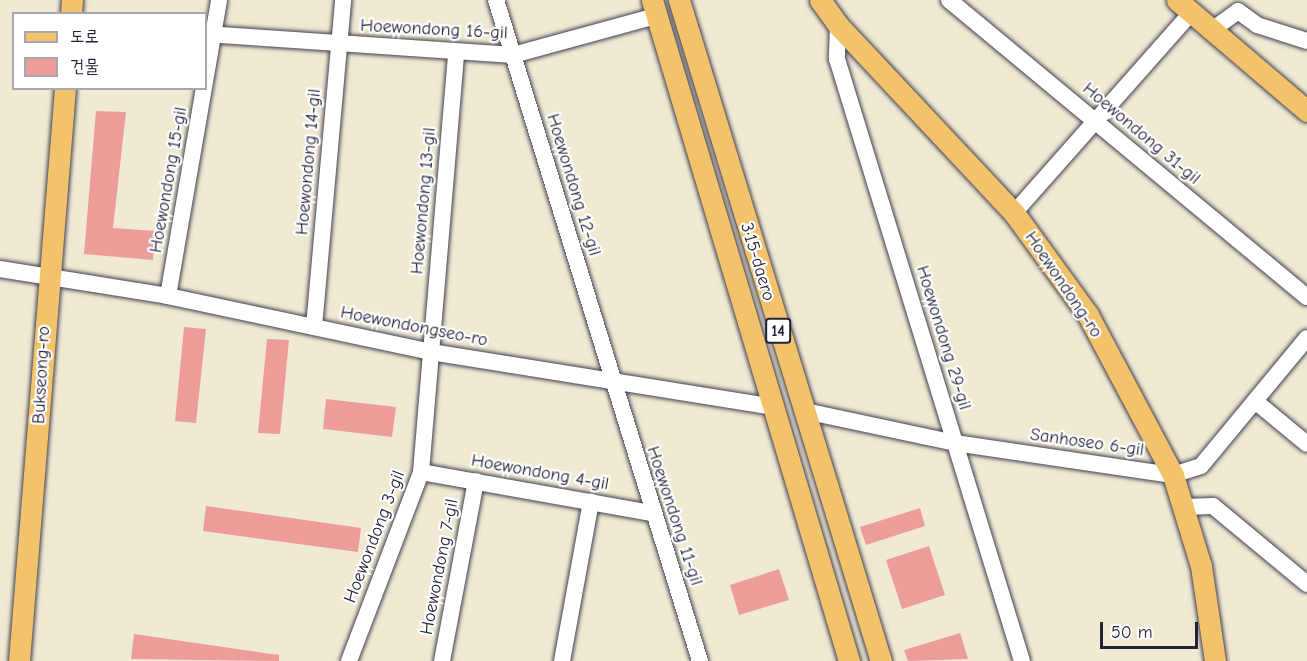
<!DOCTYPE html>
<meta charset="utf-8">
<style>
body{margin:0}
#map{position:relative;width:1307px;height:661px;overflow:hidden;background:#f1ead3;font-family:"Comic Neue","Poor Story",sans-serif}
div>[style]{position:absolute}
.building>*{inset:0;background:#ec9d9a}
.roads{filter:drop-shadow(0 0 2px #414052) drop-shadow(0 0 2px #414052)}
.minor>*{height:16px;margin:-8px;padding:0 8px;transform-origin:8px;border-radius:8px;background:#fff}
.major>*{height:21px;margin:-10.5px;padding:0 10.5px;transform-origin:10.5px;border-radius:10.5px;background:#f2c36a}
span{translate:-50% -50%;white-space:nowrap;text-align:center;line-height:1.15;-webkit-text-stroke:4.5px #fff;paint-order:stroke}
.shield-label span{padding:2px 4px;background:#fff;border:2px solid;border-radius:4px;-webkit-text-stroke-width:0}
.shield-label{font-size:16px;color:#22223b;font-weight:700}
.street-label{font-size:18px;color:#22223b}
.legend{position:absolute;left:12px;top:12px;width:195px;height:78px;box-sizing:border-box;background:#fff;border:2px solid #a7a7b1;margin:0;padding:8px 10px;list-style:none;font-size:18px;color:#22223b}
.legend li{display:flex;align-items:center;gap:12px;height:30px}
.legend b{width:30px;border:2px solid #a7a7b1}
.scale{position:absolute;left:1100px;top:622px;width:98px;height:27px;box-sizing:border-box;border:3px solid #22223b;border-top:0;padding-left:8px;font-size:18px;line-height:21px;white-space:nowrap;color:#22223b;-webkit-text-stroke:4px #fff;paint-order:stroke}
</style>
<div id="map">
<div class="building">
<div style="clip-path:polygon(96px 111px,126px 112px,113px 228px,156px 231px,153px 260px,84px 254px)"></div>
<div style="clip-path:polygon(184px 327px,206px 329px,196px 423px,175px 421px)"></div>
<div style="clip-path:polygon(267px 339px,289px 340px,280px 434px,258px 433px)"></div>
<div style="clip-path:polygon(326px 399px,396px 407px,392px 437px,323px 429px)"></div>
<div style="clip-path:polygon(206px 506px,361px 528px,358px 552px,203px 531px)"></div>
<div style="clip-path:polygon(920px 508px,925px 526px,866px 545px,860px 527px)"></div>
<div style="clip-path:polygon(929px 546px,945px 595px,902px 609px,886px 560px)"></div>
<div style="clip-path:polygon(779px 569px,789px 600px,739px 615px,730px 585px)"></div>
<div style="clip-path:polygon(960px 633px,968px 659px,908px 661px,904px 650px)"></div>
<div style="clip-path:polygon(134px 634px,279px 655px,279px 661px,131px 659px)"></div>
</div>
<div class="roads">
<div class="minor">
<div style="left:496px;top:0;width:692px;rotate:72.85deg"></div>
<div style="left:949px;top:0;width:465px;rotate:39.7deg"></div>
<div style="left:838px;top:25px;width:34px;rotate:92deg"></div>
<div style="left:837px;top:59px;width:630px;rotate:72.92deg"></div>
<div style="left:1212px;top:30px;width:32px;rotate:-36deg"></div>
<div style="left:1238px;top:11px;width:24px;rotate:36deg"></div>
<div style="left:1257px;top:25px;width:52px;rotate:17.7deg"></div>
<div style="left:206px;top:34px;width:308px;rotate:3.9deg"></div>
<div style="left:513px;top:55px;width:148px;rotate:-15.3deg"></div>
<div style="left:1014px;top:213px;width:267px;rotate:-48.5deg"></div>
<div style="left:0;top:269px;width:170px;rotate:9.1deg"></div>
<div style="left:168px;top:296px;width:269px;rotate:12deg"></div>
<div style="left:431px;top:352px;width:346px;rotate:9.1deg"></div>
<div style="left:168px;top:296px;width:300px;rotate:-80.2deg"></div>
<div style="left:314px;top:327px;width:328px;rotate:-84.9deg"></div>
<div style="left:1255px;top:401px;width:67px;rotate:39.6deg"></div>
<div style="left:805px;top:411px;width:153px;rotate:12deg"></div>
<div style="left:955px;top:443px;width:220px;rotate:8.4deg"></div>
<div style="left:1173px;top:475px;width:29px;rotate:-18deg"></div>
<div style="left:1201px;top:466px;width:166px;rotate:-50.4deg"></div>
<div style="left:421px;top:472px;width:235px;rotate:10.1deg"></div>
<div style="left:1183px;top:507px;width:30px;rotate:-2deg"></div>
<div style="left:1213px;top:506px;width:122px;rotate:39.7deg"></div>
<div style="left:349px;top:661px;width:202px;rotate:-69.1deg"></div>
<div style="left:421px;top:472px;width:419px;rotate:-85.2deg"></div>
<div style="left:442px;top:661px;width:183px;rotate:-79.3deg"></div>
<div style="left:562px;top:661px;width:162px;rotate:-79.7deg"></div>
</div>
<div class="major">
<div style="left:652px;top:0;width:690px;rotate:73.4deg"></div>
<div style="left:679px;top:0;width:691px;rotate:73.01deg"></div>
<div style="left:820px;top:0;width:31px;rotate:54deg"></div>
<div style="left:838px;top:25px;width:258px;rotate:46.9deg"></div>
<div style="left:1014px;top:213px;width:126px;rotate:54deg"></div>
<div style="left:1088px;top:315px;width:181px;rotate:62deg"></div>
<div style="left:1173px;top:475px;width:95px;rotate:72.9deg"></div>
<div style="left:1201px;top:566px;width:96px;rotate:81.6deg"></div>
<div style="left:1177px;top:0;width:171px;rotate:40.5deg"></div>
<div style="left:71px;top:14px;width:14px;rotate:-86deg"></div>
<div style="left:19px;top:661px;width:575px;rotate:-85.41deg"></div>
</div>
</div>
<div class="shield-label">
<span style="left:778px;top:331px">14</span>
</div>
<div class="street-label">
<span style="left:434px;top:30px;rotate:3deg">Hoewondong 16-gil</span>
<span style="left:1141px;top:134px;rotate:40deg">Hoewondong 31-gil</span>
<span style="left:309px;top:162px;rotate:-85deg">Hoewondong 14-gil</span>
<span style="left:169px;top:180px;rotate:-80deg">Hoewondong 15-gil</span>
<span style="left:573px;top:185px;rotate:73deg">Hoewondong 12-gil</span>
<span style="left:424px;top:201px;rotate:-85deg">Hoewondong 13-gil</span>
<span style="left:757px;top:262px;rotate:73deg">3·15-daero</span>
<span style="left:1063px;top:285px;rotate:56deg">Hoewondong-ro</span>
<span style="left:414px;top:327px;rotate:11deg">Hoewondongseo-ro</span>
<span style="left:943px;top:338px;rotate:73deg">Hoewondong 29-gil</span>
<span style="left:42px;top:375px;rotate:-87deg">Bukseong-ro</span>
<span style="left:1087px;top:443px;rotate:8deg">Sanhoseo 6-gil</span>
<span style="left:540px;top:473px;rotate:10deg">Hoewondong 4-gil</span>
<span style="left:674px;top:516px;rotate:72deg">Hoewondong 11-gil</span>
<span style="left:375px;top:537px;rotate:-69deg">Hoewondong 3-gil</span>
<span style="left:440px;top:567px;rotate:-79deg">Hoewondong 7-gil</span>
</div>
<ul class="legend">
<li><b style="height:8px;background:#f2c36a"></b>도로</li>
<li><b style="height:16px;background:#ec9d9a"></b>건물</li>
</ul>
<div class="scale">50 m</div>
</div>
